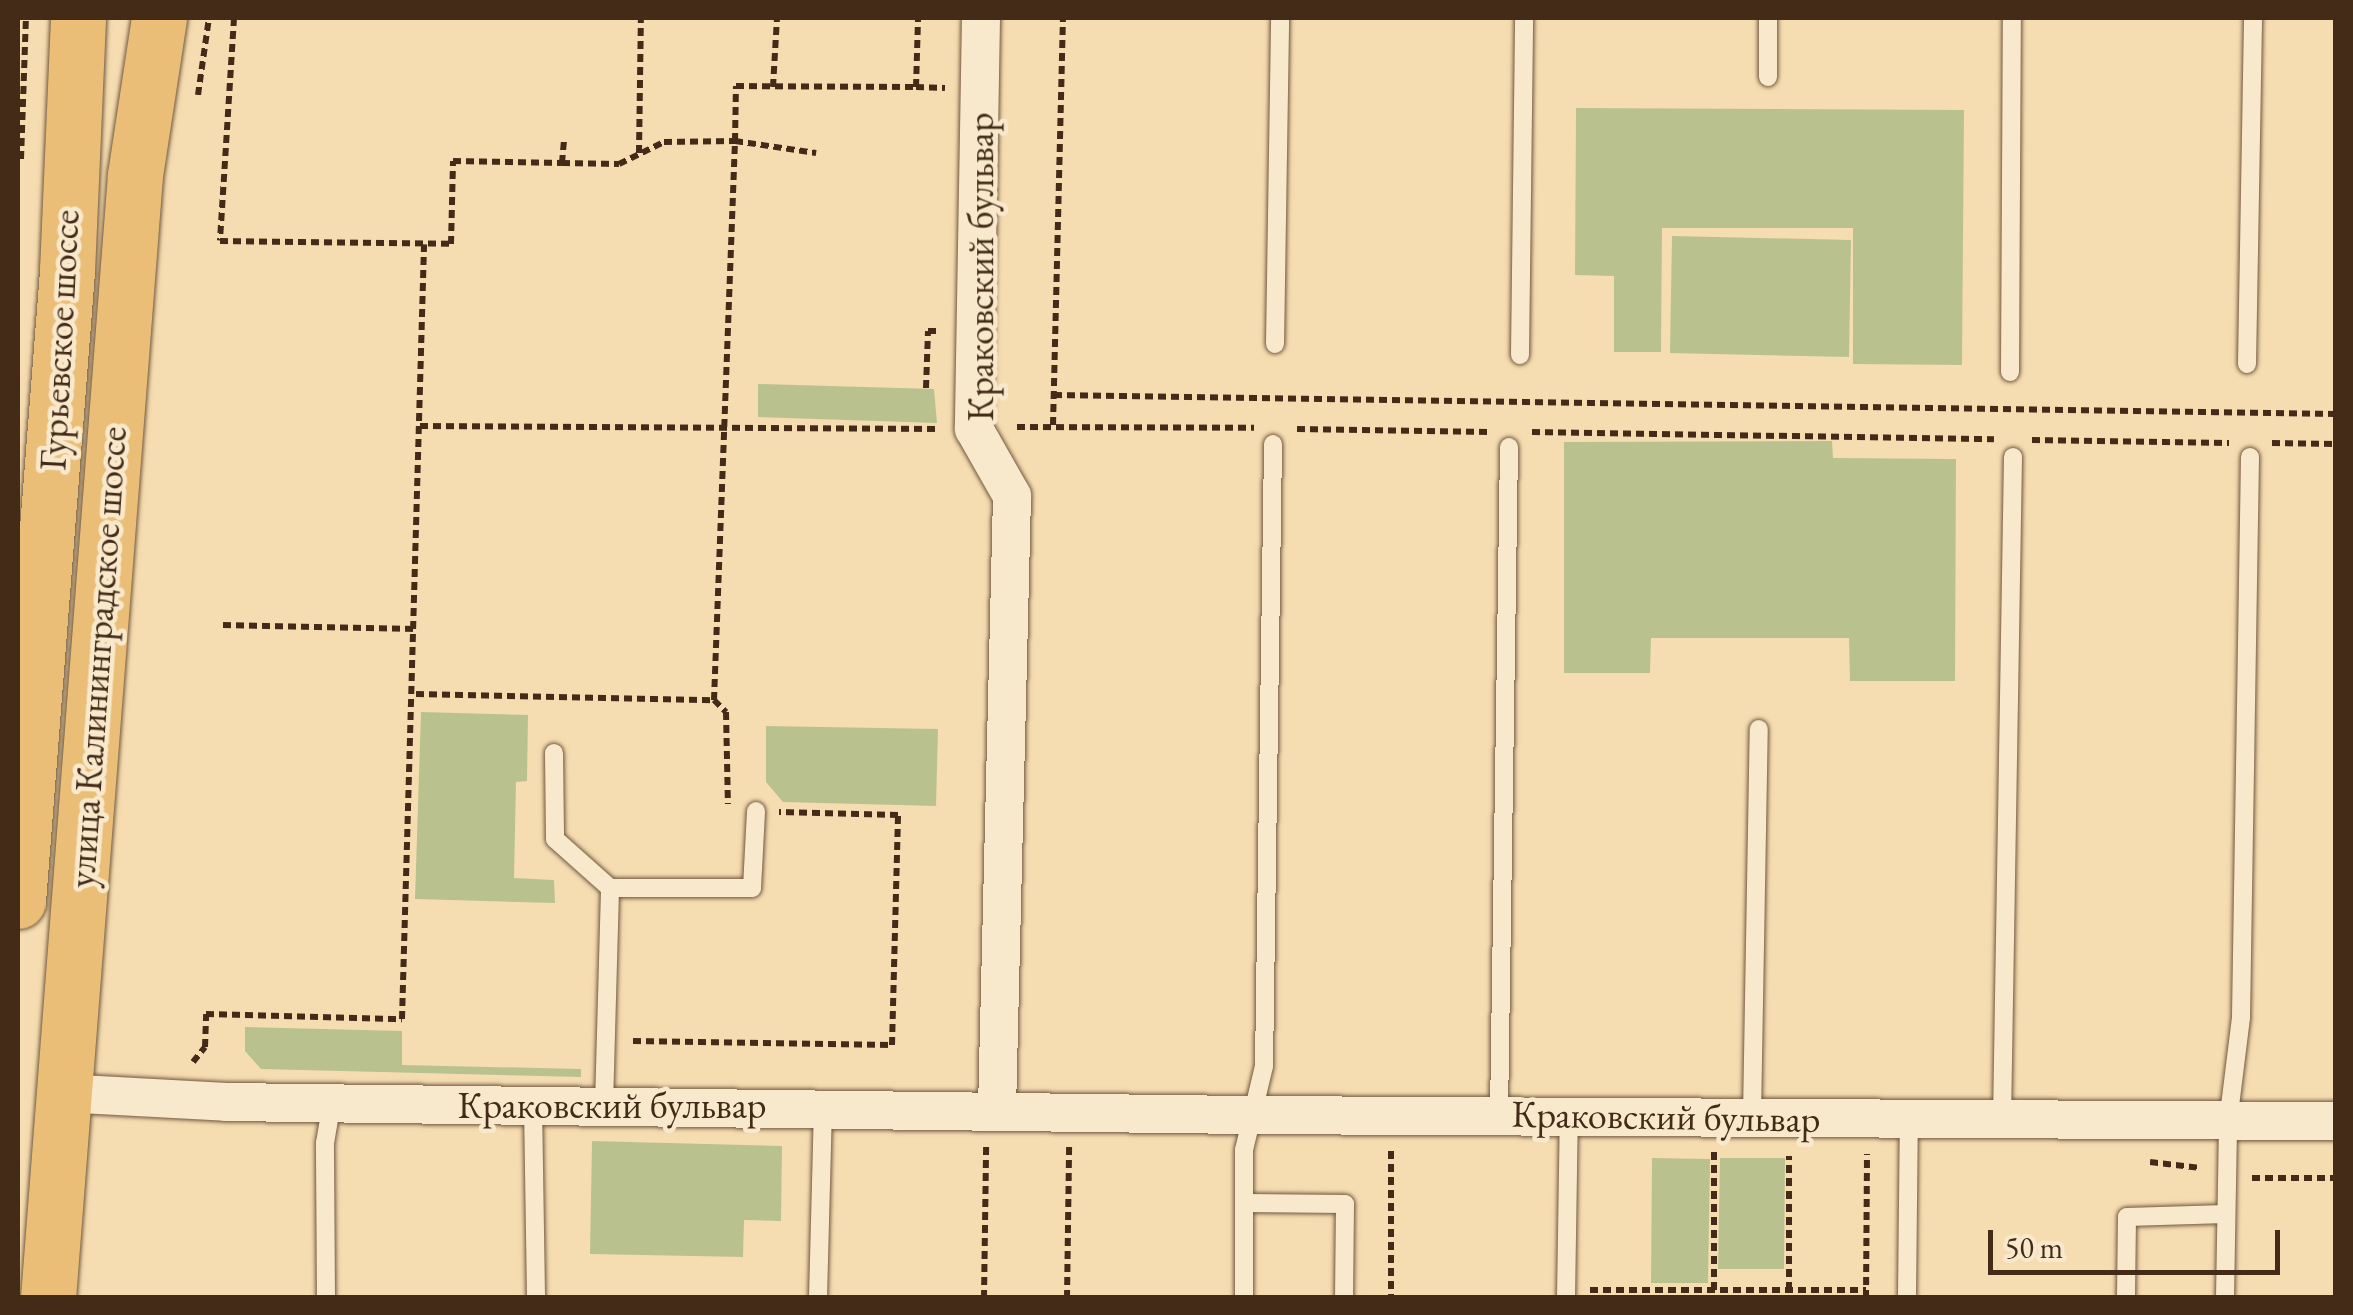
<!DOCTYPE html>
<meta charset="utf-8">
<style>
body{margin:0}
#map{position:relative;width:2353px;height:1315px;overflow:hidden;background:#f6ddb1;font-family:"EB Garamond",serif}
div>[style]{position:absolute}
.green>*{inset:0;background:#b9c28e}
.path>*{height:6px;margin-top:-3px;transform-origin:0;background:repeating-linear-gradient(90deg,#432b18 0 8px,transparent 0 13px)}
.roads{filter:drop-shadow(0 0 2px #70583e) drop-shadow(0 0 2px #70583e)}
.service>*{height:18px;margin:-9px;padding:0 9px;transform-origin:9px;border-radius:9px;background:#f9e9cc}
.minor>*{height:38px;margin:-19px;padding:0 19px;transform-origin:19px;border-radius:19px;background:#f9e9cc}
.primary>*{height:55px;margin:-27.5px;padding:0 27.5px;transform-origin:27.5px;border-radius:27.5px;background:#ebbe78}
span{translate:-50% -50%;white-space:nowrap;text-align:center;line-height:1.15;-webkit-text-stroke:9px #f9e9cc;paint-order:stroke}
.street-label{font-size:38px;color:#432b18}
.frame{position:absolute;inset:0;border:20px solid #432b18;pointer-events:none}
.scale{position:absolute;left:1988px;top:1230px;width:292px;height:45px;box-sizing:border-box;border:5px solid #432b18;border-top:0;padding-left:12px;font-size:30px;line-height:35px;white-space:nowrap;color:#432b18;-webkit-text-stroke:8px #f9e9cc;paint-order:stroke}
</style>
<div id="map">
<div class="green">
<div style="clip-path:polygon(1576px 108px,1964px 110px,1962px 365px,1853px 364px,1853px 228px,1662px 228px,1661px 352px,1614px 352px,1614px 276px,1575px 275px)"></div>
<div style="clip-path:polygon(1672px 236px,1851px 240px,1849px 357px,1670px 353px)"></div>
<div style="clip-path:polygon(758px 384px,934px 389px,937px 423px,758px 417px)"></div>
<div style="clip-path:polygon(1832px 441px,1833px 458px,1956px 459px,1955px 681px,1850px 681px,1849px 638px,1651px 638px,1650px 673px,1564px 673px,1564px 442px)"></div>
<div style="clip-path:polygon(421px 712px,528px 715px,527px 781px,516px 782px,514px 878px,554px 880px,555px 903px,415px 899px)"></div>
<div style="clip-path:polygon(766px 726px,938px 729px,936px 806px,783px 802px,766px 782px)"></div>
<div style="clip-path:polygon(245px 1027px,402px 1031px,402px 1065px,581px 1069px,581px 1077px,261px 1069px,245px 1051px)"></div>
<div style="clip-path:polygon(592px 1141px,782px 1146px,781px 1221px,744px 1220px,743px 1257px,590px 1254px)"></div>
<div style="clip-path:polygon(1652px 1158px,1710px 1159px,1708px 1283px,1651px 1283px)"></div>
<div style="clip-path:polygon(1720px 1158px,1785px 1158px,1784px 1269px,1718px 1269px)"></div>
</div>
<div class="path">
<div style="left:234px;top:18px;width:223px;rotate:93.6deg"></div>
<div style="left:220px;top:241px;width:231px;rotate:0.7deg"></div>
<div style="left:451px;top:244px;width:83px;rotate:-88.6deg"></div>
<div style="left:453px;top:161px;width:109px;rotate:1.1deg"></div>
<div style="left:562px;top:163px;width:25px;rotate:-85deg"></div>
<div style="left:773px;top:87px;width:69px;rotate:-86.7deg"></div>
<div style="left:916px;top:87px;width:29px;rotate:2deg"></div>
<div style="left:198px;top:95px;width:78px;rotate:-81.9deg"></div>
<div style="left:639px;top:153px;width:135px;rotate:-89.2deg"></div>
<div style="left:21px;top:159px;width:141px;rotate:-88deg"></div>
<div style="left:562px;top:163px;width:57px;rotate:1deg"></div>
<div style="left:619px;top:164px;width:50px;rotate:-26.1deg"></div>
<div style="left:664px;top:142px;width:71px;rotate:-0.8deg"></div>
<div style="left:735px;top:141px;width:55px;rotate:-89deg"></div>
<div style="left:736px;top:86px;width:180px;rotate:0.3deg"></div>
<div style="left:916px;top:87px;width:69px;rotate:-88.3deg"></div>
<div style="left:926px;top:388px;width:57px;rotate:-88deg"></div>
<div style="left:928px;top:331px;width:10px"></div>
<div style="left:1054px;top:395px;width:1282px;rotate:0.85deg"></div>
<div style="left:1053px;top:425px;width:407px;rotate:-88.6deg"></div>
<div style="left:420px;top:426px;width:519px;rotate:0.33deg"></div>
<div style="left:1017px;top:427px;width:237px;rotate:0.2deg"></div>
<div style="left:1297px;top:429px;width:192px;rotate:0.9deg"></div>
<div style="left:1532px;top:432px;width:462px;rotate:0.9deg"></div>
<div style="left:2032px;top:440px;width:197px;rotate:0.9deg"></div>
<div style="left:2272px;top:443px;width:64px;rotate:0.9deg"></div>
<div style="left:223px;top:625px;width:194px;rotate:1.2deg"></div>
<div style="left:416px;top:694px;width:298px;rotate:1.2deg"></div>
<div style="left:714px;top:700px;width:559px;rotate:-87.85deg"></div>
<div style="left:735px;top:141px;width:82px;rotate:8.4deg"></div>
<div style="left:714px;top:700px;width:17px;rotate:45deg"></div>
<div style="left:726px;top:712px;width:92px;rotate:88.8deg"></div>
<div style="left:633px;top:1041px;width:259px;rotate:0.9deg"></div>
<div style="left:892px;top:1045px;width:230px;rotate:-88.5deg"></div>
<div style="left:898px;top:815px;width:119px;rotate:-178.6deg"></div>
<div style="left:193px;top:1062px;width:19px;rotate:-51deg"></div>
<div style="left:205px;top:1047px;width:33px;rotate:-88deg"></div>
<div style="left:206px;top:1014px;width:196px;rotate:1.5deg"></div>
<div style="left:402px;top:1019px;width:775px;rotate:-88.37deg"></div>
<div style="left:1391px;top:1151px;width:147px;rotate:90deg"></div>
<div style="left:2150px;top:1162px;width:51px;rotate:6.7deg"></div>
<div style="left:2252px;top:1178px;width:84px"></div>
<div style="left:1590px;top:1290px;width:276px"></div>
<div style="left:1714px;top:1290px;width:139px;rotate:-90deg"></div>
<div style="left:1789px;top:1290px;width:134px;rotate:-90deg"></div>
<div style="left:984px;top:1298px;width:152px;rotate:-89.2deg"></div>
<div style="left:1067px;top:1298px;width:151px;rotate:-89.2deg"></div>
<div style="left:1866px;top:1298px;width:144px;rotate:-89.6deg"></div>
</div>
<div class="roads">
<div class="service">
<div style="left:1768px;top:18px;width:59px;rotate:90deg"></div>
<div style="left:1275px;top:344px;width:326px;rotate:-89.1deg"></div>
<div style="left:1520px;top:355px;width:337px;rotate:-89.3deg"></div>
<div style="left:2247px;top:364px;width:346px;rotate:-89deg"></div>
<div style="left:2010px;top:372px;width:354px;rotate:-89.7deg"></div>
<div style="left:554px;top:753px;width:86px;rotate:89.3deg"></div>
<div style="left:555px;top:839px;width:74px;rotate:41.7deg"></div>
<div style="left:610px;top:888px;width:142px"></div>
<div style="left:752px;top:888px;width:77px;rotate:-87deg"></div>
<div style="left:533px;top:1105px;width:193px;rotate:89.1deg"></div>
<div style="left:604px;top:1105px;width:217px;rotate:-88.4deg"></div>
<div style="left:1499px;top:1114px;width:667px;rotate:-89.14deg"></div>
<div style="left:1752px;top:1116px;width:387px;rotate:-89deg"></div>
<div style="left:2002px;top:1120px;width:663px;rotate:-89.05deg"></div>
<div style="left:1245px;top:1203px;width:100px;rotate:0.6deg"></div>
<div style="left:1345px;top:1204px;width:94px;rotate:90.6deg"></div>
<div style="left:326px;top:1298px;width:155px;rotate:-90.4deg"></div>
<div style="left:325px;top:1143px;width:42px;rotate:-80.3deg"></div>
<div style="left:818px;top:1298px;width:190px;rotate:-88.5deg"></div>
<div style="left:1244px;top:1298px;width:148px;rotate:-90deg"></div>
<div style="left:1244px;top:1150px;width:86px;rotate:-76.6deg"></div>
<div style="left:1264px;top:1066px;width:622px;rotate:-89.17deg"></div>
<div style="left:1566px;top:1298px;width:183px;rotate:-89.1deg"></div>
<div style="left:1907px;top:1298px;width:178px;rotate:-89.4deg"></div>
<div style="left:2126px;top:1298px;width:81px;rotate:-89.3deg"></div>
<div style="left:2127px;top:1217px;width:99px;rotate:-1.7deg"></div>
<div style="left:2225px;top:1298px;width:176px;rotate:-89deg"></div>
<div style="left:2228px;top:1122px;width:106px;rotate:-82.9deg"></div>
<div style="left:2241px;top:1017px;width:560px;rotate:-89.08deg"></div>
</div>
<div class="minor">
<div style="left:981px;top:18px;width:411px;rotate:91deg"></div>
<div style="left:974px;top:429px;width:77px;rotate:60.4deg"></div>
<div style="left:1012px;top:496px;width:612px;rotate:91.4deg"></div>
<div style="left:62px;top:1093px;width:164px;rotate:3.1deg"></div>
<div style="left:226px;top:1102px;width:1025px;rotate:0.73deg"></div>
<div style="left:1251px;top:1115px;width:1085px;rotate:0.32deg"></div>
</div>
<div class="primary">
<div style="left:18px;top:901px;width:632px;rotate:-85.55deg"></div>
<div style="left:67px;top:271px;width:253px;rotate:-87.5deg"></div>
<div style="left:48px;top:1298px;width:1126px;rotate:-85.57deg"></div>
<div style="left:135px;top:175px;width:159px;rotate:-81.3deg"></div>
</div>
</div>
<div class="street-label">
<span style="left:980px;top:267px;rotate:-90deg">Краковский бульвар</span>
<span style="left:59px;top:340px;rotate:-87deg">Гурьевское шоссе</span>
<span style="left:97px;top:657px;rotate:-86deg">улица Калининградское шоссе</span>
<span style="left:612px;top:1105px">Краковский бульвар</span>
<span style="left:1666px;top:1116px;rotate:1deg">Краковский бульвар</span>
</div>
<div class="frame"></div>
<div class="scale">50 m</div>
</div>
